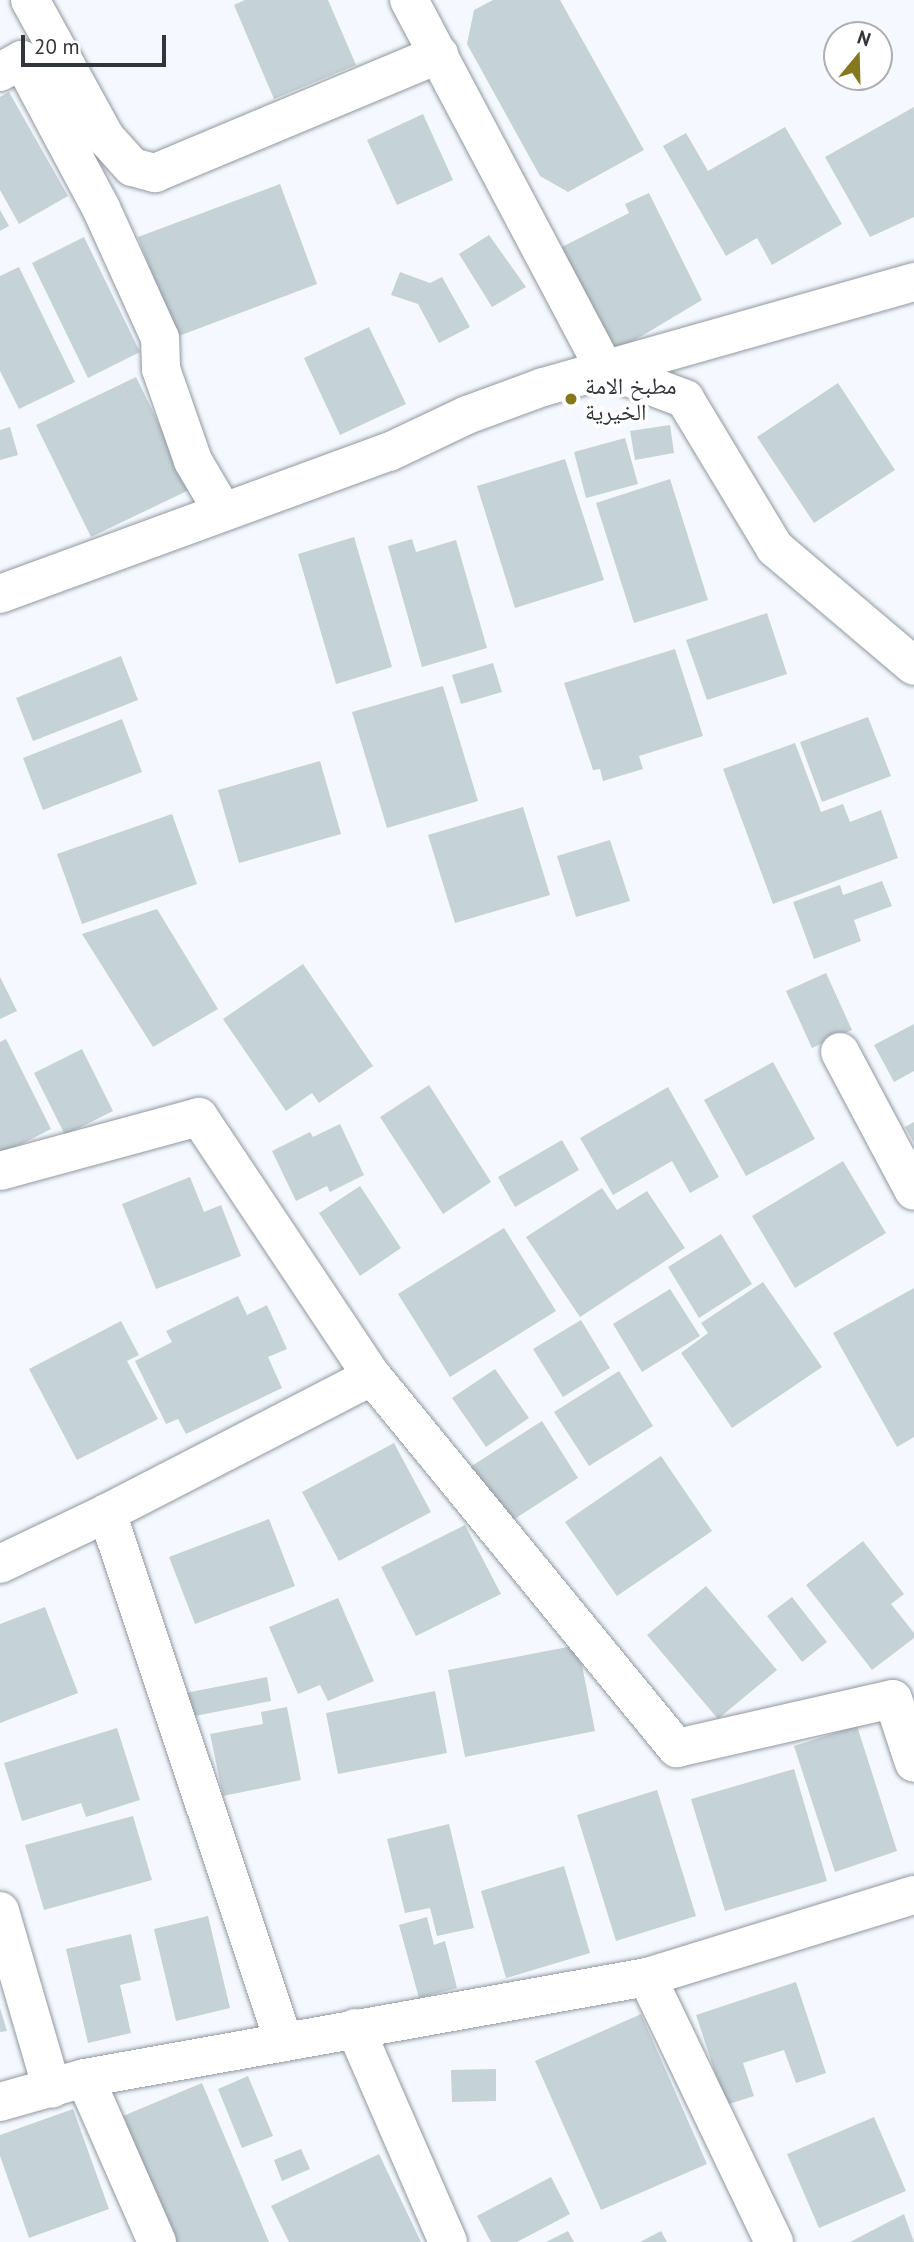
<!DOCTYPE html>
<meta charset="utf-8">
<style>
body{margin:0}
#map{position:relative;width:914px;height:2242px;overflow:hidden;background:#f5f9ff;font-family:"PT Sans","Noto Naskh Arabic",sans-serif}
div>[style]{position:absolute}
.building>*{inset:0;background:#c5d2d6}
.roads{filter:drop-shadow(0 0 2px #9198a0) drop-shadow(0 0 2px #9198a0)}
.minor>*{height:38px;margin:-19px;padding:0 19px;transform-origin:19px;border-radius:19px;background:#fff}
.dots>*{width:19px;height:19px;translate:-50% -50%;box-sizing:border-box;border:4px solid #fff;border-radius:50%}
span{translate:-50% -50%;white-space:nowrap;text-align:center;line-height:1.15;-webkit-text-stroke:7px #fff;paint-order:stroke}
.poi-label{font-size:23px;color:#323539}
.left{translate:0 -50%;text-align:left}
.north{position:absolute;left:823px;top:21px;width:70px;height:70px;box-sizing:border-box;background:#fff;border:2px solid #adaeb0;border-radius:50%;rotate:19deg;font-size:19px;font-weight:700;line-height:28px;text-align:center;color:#323539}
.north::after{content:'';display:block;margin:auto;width:24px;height:32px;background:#85781d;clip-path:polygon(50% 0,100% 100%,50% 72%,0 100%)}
.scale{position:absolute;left:21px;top:35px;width:145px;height:32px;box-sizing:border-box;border:4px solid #323539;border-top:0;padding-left:9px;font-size:21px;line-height:24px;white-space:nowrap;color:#323539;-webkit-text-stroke:5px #fff;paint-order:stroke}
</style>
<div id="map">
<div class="building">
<div style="clip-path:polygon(245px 0,328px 0,356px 65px,274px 99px,234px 5px)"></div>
<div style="clip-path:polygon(493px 0,560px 0,644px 150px,568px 192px,540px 176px,467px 44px,474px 10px)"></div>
<div style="clip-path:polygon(9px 92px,68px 196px,19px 224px,0 190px,0 97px)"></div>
<div style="clip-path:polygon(914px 107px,914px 217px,870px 237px,825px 157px)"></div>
<div style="clip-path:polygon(423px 114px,453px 180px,397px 205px,367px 140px)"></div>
<div style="clip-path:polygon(785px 127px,842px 224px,772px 265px,757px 238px,726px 256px,663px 146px,686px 133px,708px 171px)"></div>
<div style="clip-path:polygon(280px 184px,317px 284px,176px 337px,138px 237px)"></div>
<div style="clip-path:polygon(649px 193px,702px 300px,620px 349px,595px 343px,550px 253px,629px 213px,625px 204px)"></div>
<div style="clip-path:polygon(0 210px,9px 226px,0 231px)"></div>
<div style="clip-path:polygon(489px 235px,526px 287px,492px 307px,459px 254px)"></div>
<div style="clip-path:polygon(84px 237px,140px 352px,88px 378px,32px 263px)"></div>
<div style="clip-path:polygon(19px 267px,75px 382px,19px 409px,0 371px,0 276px)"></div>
<div style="clip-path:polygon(400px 272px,430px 283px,442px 277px,470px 327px,439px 343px,418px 304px,391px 295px)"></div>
<div style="clip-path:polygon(369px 327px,406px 404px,340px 435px,304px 358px)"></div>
<div style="clip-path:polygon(136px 377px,191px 489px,91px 537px,36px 425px)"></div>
<div style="clip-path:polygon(838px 383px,895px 470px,814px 523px,757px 437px)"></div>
<div style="clip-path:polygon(670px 425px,674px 453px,635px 460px,630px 431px)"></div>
<div style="clip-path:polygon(10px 427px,18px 455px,0 460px,0 430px)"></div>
<div style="clip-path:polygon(625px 438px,638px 484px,586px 498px,574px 452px)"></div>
<div style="clip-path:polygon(565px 459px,604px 580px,515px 608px,477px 486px)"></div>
<div style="clip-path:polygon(670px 479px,708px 600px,634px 623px,596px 503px)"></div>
<div style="clip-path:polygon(354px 537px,392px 667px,336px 684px,298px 554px)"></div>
<div style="clip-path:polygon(412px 539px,416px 552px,456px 540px,487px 648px,422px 667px,388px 546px)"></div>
<div style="clip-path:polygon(767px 613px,787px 674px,707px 700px,686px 640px)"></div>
<div style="clip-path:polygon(675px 649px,703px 736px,639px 756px,643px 769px,603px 781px,600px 769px,593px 770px,564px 683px)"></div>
<div style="clip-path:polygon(121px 656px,138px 700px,33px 741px,16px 698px)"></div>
<div style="clip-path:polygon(493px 663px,502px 692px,461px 704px,452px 675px)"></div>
<div style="clip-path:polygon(443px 686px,478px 801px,387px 828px,352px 712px)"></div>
<div style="clip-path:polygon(868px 717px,891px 776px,822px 802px,800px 742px)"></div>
<div style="clip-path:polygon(122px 719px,142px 772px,43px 810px,23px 758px)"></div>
<div style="clip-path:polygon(795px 743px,821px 812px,843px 804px,850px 822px,881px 810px,898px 858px,773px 904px,723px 769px)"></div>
<div style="clip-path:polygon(320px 761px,341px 834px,239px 863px,218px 790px)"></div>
<div style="clip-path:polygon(523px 807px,550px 895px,455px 923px,428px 835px)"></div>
<div style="clip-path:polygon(172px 814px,197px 884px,82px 924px,57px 854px)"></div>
<div style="clip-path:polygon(610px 840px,630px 901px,576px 917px,557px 856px)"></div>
<div style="clip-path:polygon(882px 881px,892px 906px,854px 920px,861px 941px,814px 959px,793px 902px,840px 885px,843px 895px)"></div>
<div style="clip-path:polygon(157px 909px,218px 1009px,153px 1047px,82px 934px)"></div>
<div style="clip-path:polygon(303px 964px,373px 1066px,319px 1103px,312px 1093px,286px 1111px,223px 1019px)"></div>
<div style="clip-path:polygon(826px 973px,852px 1030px,812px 1048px,786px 991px)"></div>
<div style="clip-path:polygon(0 977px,17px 1011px,0 1019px)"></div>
<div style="clip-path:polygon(914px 1024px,914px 1071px,894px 1082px,874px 1045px)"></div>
<div style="clip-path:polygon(6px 1039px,51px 1129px,0 1155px,0 1042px)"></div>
<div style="clip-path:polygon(82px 1049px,113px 1111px,65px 1135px,34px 1073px)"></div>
<div style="clip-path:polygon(773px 1062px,815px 1139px,746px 1176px,704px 1100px)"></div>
<div style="clip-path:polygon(429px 1085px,491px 1182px,443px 1214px,380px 1117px)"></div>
<div style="clip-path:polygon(668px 1087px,719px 1177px,690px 1193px,672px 1161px,613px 1195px,580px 1138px)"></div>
<div style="clip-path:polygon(914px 1122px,914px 1143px,905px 1127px)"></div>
<div style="clip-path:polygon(340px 1124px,364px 1175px,330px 1192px,327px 1186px,296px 1201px,272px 1151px,310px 1132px,313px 1137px)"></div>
<div style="clip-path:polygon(562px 1140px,579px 1170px,515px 1207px,498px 1177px)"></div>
<div style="clip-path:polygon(843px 1161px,886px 1233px,795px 1288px,752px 1216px)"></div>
<div style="clip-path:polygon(190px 1177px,204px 1212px,221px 1205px,241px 1256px,156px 1289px,122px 1204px)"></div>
<div style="clip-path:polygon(360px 1186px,401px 1248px,360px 1276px,319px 1213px)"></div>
<div style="clip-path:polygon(602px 1188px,617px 1210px,647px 1191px,685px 1248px,580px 1317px,526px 1237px)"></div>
<div style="clip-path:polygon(504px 1228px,556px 1311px,450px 1377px,398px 1294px)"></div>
<div style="clip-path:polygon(721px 1234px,752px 1284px,699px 1318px,668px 1267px)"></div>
<div style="clip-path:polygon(763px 1282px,822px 1367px,732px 1428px,681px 1353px,708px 1333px,701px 1323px)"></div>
<div style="clip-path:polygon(914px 1288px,914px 1437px,897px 1447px,833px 1333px)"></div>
<div style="clip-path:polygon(670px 1289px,700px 1336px,642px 1372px,613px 1324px)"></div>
<div style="clip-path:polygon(238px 1296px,247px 1315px,267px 1305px,287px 1349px,268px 1357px,282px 1388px,186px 1434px,178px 1419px,166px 1424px,135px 1361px,172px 1342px,166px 1331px)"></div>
<div style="clip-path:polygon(581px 1320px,610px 1368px,563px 1397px,533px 1349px)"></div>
<div style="clip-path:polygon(121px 1321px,139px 1355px,127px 1361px,158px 1419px,77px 1460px,29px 1369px)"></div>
<div style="clip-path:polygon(495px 1369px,529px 1418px,486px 1447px,452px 1398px)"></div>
<div style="clip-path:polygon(619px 1371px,653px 1426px,589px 1466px,554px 1412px)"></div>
<div style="clip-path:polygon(542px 1421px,578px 1478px,507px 1524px,470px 1467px)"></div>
<div style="clip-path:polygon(394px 1443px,431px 1512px,339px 1561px,302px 1492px)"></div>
<div style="clip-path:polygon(661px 1456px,712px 1531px,617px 1596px,565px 1522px)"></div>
<div style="clip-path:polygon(269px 1519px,295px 1586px,195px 1624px,169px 1557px)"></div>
<div style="clip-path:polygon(465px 1525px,501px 1594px,416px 1636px,381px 1567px)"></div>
<div style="clip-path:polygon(863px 1541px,904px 1594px,891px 1604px,914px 1633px,914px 1638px,872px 1670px,806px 1585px)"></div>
<div style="clip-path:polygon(706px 1586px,777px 1670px,718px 1719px,647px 1635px)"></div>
<div style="clip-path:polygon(792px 1597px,827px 1642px,802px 1662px,767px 1616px)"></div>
<div style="clip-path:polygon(338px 1598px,374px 1681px,328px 1701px,320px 1685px,298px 1694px,269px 1627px)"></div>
<div style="clip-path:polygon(45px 1607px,78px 1693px,0 1723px,0 1624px)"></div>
<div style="clip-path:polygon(578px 1645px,595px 1731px,465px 1757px,448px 1670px)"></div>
<div style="clip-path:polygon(267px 1677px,271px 1701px,190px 1717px,185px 1693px)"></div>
<div style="clip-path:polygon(435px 1691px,447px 1753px,338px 1774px,326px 1713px)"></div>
<div style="clip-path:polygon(287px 1707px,301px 1780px,223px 1796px,210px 1734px,263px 1724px,261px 1712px)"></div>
<div style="clip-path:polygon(857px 1726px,897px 1851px,835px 1872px,794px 1746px)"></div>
<div style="clip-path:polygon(117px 1728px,140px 1800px,86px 1817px,81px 1803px,22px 1821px,4px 1763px)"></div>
<div style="clip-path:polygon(794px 1769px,827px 1881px,725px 1911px,691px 1799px)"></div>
<div style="clip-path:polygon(657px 1790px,696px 1916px,616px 1941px,577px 1815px)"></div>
<div style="clip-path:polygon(133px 1816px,152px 1880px,44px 1910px,25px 1845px)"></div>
<div style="clip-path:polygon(449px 1824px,474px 1928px,437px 1936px,430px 1908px,405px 1913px,387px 1839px)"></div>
<div style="clip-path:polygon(564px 1866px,590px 1953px,506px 1978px,481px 1891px)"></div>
<div style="clip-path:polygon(208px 1916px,230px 2008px,176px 2021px,154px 1929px)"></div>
<div style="clip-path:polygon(427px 1917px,434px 1945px,445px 1941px,457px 1988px,419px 1998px,399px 1925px)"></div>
<div style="clip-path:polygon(131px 1934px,141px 1980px,120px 1985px,131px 2033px,88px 2043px,66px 1949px)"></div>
<div style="clip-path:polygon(796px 1982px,826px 2073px,796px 2083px,784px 2050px,743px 2063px,754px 2096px,726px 2105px,696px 2015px)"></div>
<div style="clip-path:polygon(0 2008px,7px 2031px,0 2032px)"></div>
<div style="clip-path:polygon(641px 2014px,707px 2164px,601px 2210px,535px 2061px)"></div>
<div style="clip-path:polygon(496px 2069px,496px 2101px,452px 2102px,451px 2070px)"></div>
<div style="clip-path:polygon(248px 2076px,273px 2136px,242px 2148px,218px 2089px)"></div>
<div style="clip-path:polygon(202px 2083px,269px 2242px,175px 2242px,123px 2116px)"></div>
<div style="clip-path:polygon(73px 2109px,109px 2209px,29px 2238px,0 2156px,0 2135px)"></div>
<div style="clip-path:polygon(874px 2117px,906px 2191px,819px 2228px,787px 2154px)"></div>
<div style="clip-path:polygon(301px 2149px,310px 2169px,282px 2181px,274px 2160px)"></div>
<div style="clip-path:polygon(379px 2154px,421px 2242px,289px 2242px,271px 2206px)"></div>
<div style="clip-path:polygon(551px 2177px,570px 2214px,517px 2242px,491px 2242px,477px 2216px)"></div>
<div style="clip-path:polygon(904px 2214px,914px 2242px,850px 2242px)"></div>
<div style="clip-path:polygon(568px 2231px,574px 2242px,546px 2242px)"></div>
<div style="clip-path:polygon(661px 2231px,667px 2242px,640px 2242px)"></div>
</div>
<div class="roads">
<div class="minor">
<div style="left:30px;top:0;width:158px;rotate:61.2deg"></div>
<div style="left:106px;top:138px;width:39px;rotate:48deg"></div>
<div style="left:132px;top:167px;width:24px;rotate:15deg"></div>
<div style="left:155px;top:173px;width:308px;rotate:-22.7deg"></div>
<div style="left:409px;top:0;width:416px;rotate:62.1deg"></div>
<div style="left:604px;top:368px;width:87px;rotate:20.9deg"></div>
<div style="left:685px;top:399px;width:174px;rotate:58.9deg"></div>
<div style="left:775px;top:548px;width:182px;rotate:40.3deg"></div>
<div style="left:0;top:72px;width:25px;rotate:-29deg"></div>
<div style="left:22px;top:60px;width:168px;rotate:61.9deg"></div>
<div style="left:101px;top:208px;width:143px;rotate:65.6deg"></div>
<div style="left:160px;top:338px;width:31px;rotate:88deg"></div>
<div style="left:161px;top:369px;width:97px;rotate:70.8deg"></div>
<div style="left:193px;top:461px;width:57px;rotate:59.4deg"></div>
<div style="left:0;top:594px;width:414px;rotate:-20.1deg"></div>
<div style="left:389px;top:452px;width:86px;rotate:-25.4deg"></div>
<div style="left:467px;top:415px;width:81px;rotate:-20.2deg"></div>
<div style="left:543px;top:387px;width:386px;rotate:-15.8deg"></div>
<div style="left:840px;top:1052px;width:157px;rotate:62deg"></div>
<div style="left:0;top:1171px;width:206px;rotate:-15.2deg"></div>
<div style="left:199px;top:1117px;width:311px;rotate:56.3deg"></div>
<div style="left:372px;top:1376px;width:481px;rotate:50.7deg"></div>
<div style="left:677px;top:1748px;width:221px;rotate:-12.8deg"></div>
<div style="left:893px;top:1699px;width:67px;rotate:71.8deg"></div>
<div style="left:0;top:1564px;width:119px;rotate:-25.5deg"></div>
<div style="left:0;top:1911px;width:185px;rotate:73.7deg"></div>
<div style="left:647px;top:1977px;width:294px;rotate:64.4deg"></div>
<div style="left:355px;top:2028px;width:233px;rotate:66.5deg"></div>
<div style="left:284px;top:2042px;width:558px;rotate:-108.5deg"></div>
<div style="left:107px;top:1513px;width:298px;rotate:-27.3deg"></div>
<div style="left:85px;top:2078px;width:179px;rotate:66.3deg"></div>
<div style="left:0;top:2102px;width:88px;rotate:-15.8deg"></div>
<div style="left:85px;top:2078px;width:571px;rotate:-10.19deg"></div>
<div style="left:647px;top:1977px;width:279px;rotate:-17.1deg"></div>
</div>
</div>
<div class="dots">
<div style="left:571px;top:399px;background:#85781d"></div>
</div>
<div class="poi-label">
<span class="left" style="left:585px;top:399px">مطبخ الامة<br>الخيرية</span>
</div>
<div class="north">N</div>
<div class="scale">20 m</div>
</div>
